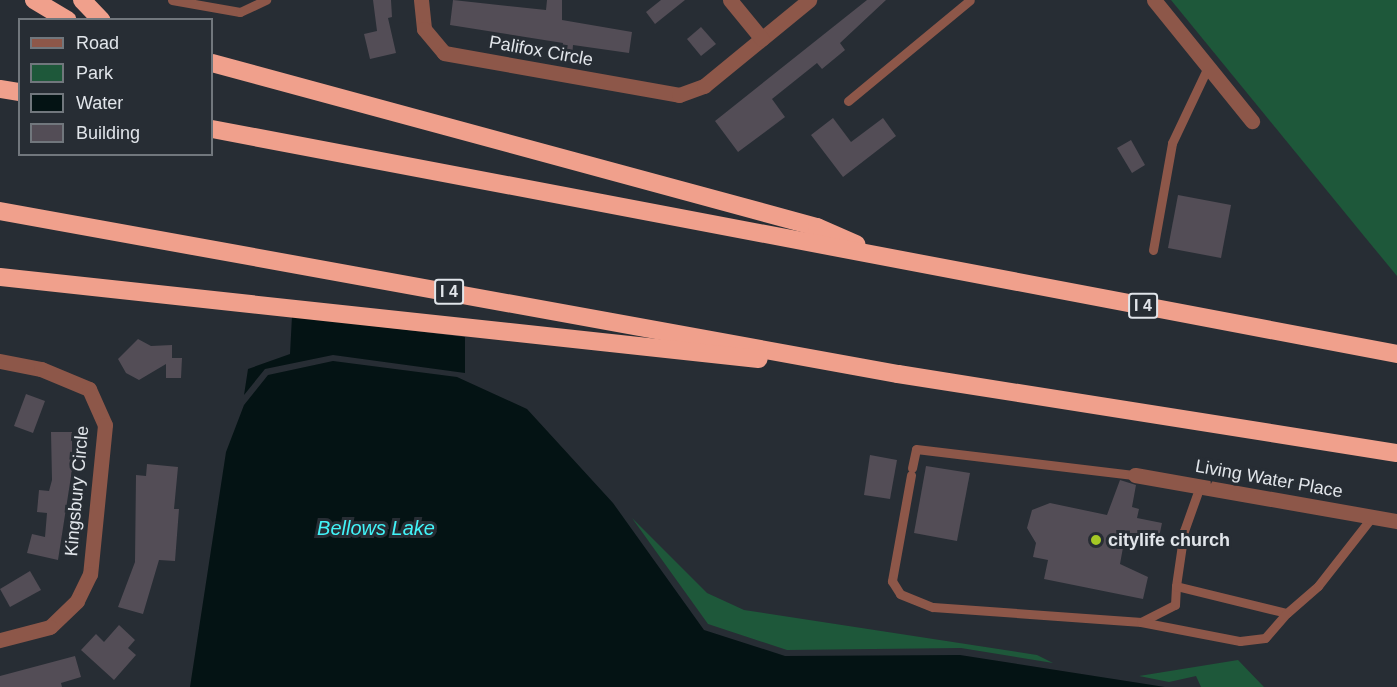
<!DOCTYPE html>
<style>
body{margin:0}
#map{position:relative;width:1397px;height:687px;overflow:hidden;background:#272d34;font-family:Helvetica,sans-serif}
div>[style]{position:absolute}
.green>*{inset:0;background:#1e583a}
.water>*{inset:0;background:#041314}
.building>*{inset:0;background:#534d56}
.lane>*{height:9px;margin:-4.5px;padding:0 4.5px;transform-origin:4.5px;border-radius:4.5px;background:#8d5749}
.street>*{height:15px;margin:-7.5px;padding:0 7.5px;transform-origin:7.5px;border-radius:7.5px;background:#8d5749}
.highway>*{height:18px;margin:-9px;padding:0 9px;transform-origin:9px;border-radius:9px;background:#f0a08c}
.dots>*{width:16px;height:16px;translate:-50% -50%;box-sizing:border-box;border:3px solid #272d34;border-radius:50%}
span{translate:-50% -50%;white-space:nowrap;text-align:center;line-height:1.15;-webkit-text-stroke:6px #272d34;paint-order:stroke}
.shield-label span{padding:2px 4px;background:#272d34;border:2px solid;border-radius:4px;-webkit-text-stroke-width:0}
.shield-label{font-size:16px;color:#e1e5ea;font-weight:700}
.street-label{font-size:18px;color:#e1e5ea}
.poi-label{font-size:18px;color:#e1e5ea;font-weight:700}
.left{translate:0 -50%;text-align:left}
.water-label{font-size:20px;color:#42f4f9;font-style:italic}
.legend{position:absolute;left:18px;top:18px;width:195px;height:138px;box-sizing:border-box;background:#272d34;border:2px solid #71777d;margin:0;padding:8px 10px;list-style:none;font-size:18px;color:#e1e5ea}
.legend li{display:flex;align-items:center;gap:12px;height:30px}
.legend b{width:30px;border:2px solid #71777d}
</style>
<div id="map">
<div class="green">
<div style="clip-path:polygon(1171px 0,1397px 0,1397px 276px,1364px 236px)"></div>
<div style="clip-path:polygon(632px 518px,707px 593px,744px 610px,1037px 655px,1053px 663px,961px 648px,787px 650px,708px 624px)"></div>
<div style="clip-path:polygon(1238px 660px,1264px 687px,1201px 687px,1196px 676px,1169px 682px,1139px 676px)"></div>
</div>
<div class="water">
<div style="clip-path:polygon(292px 316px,465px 337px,465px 373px,333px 355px,265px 369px,244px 395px,248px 369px,290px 354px)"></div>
<div style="clip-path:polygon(333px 361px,457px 377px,527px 409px,613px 503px,704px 630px,785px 656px,960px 655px,1165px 687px,190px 687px,226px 452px,244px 405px,268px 375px)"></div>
</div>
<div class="building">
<div style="clip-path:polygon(373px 0,391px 0,392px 17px,388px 18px,396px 53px,370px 59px,364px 34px,377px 31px)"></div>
<div style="clip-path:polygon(453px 0,546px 10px,547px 0,562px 0,562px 20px,632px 32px,629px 53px,573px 45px,572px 57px,561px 55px,563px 43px,450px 25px)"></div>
<div style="clip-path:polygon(661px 0,685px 0,655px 24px,646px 12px)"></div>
<div style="clip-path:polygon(867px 0,886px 0,840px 43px,845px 50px,822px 69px,817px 63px,772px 99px,785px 117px,738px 152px,715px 121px)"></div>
<div style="clip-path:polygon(701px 27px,716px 44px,701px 56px,687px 39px)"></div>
<div style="clip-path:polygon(833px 118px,851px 142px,883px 118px,896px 136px,843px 177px,811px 135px)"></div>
<div style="clip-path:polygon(1131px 140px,1145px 165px,1132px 173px,1117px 148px)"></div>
<div style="clip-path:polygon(1178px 195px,1231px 205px,1221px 258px,1168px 248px)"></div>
<div style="clip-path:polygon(138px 339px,151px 346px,172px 345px,172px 358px,182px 358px,181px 378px,166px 378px,166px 364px,139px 380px,126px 373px,118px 359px)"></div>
<div style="clip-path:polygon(26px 394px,45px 401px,33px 433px,14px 426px)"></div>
<div style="clip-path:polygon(51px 432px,72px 432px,72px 470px,58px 560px,27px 553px,32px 534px,45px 537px,47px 513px,37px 512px,39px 490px,49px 491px,52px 480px)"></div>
<div style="clip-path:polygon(870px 455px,897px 460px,890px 499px,864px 495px)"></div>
<div style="clip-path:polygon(147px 464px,178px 467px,174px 509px,179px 509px,175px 561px,159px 560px,143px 614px,118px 607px,135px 562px,136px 475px,146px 476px)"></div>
<div style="clip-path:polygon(926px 466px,970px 473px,957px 541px,914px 533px)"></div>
<div style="clip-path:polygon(1120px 480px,1136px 485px,1132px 507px,1139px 509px,1137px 518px,1162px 523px,1157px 547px,1124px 542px,1120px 564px,1148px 577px,1143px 599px,1044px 579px,1048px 560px,1033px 557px,1036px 543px,1027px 528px,1032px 510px,1050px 503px,1107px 515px)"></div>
<div style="clip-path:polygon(30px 571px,41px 590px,10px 607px,0 589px)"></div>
<div style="clip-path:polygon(119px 625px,135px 640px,128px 648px,136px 655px,114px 680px,81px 650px,96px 634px,104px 642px)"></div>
<div style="clip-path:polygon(75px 656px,81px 677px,61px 683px,62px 687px,0 687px,0 676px)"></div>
</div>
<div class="lane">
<div style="left:172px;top:0;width:69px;rotate:10deg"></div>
<div style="left:240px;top:12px;width:29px;rotate:-25deg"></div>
<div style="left:848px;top:101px;width:158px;rotate:-39.6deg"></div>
<div style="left:1153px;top:250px;width:109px;rotate:-79.9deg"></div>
<div style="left:1172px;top:143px;width:84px;rotate:-64.7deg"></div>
<div style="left:912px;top:468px;width:19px;rotate:-78deg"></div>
<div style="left:916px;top:449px;width:221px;rotate:6.8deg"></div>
<div style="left:911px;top:475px;width:108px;rotate:100.2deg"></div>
<div style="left:892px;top:581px;width:15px;rotate:58deg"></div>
<div style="left:900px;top:594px;width:35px;rotate:22deg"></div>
<div style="left:933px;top:607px;width:209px;rotate:4.1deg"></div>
<div style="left:1141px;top:622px;width:38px;rotate:-27deg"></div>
<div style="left:1175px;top:605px;width:19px;rotate:-87deg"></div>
<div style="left:1200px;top:486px;width:48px;rotate:109.6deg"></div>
<div style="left:1184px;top:531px;width:56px;rotate:98.3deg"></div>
<div style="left:1176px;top:586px;width:114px;rotate:13.7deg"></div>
<div style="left:1287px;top:613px;width:41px;rotate:-41.1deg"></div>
<div style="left:1318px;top:586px;width:88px;rotate:-52deg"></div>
<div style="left:1141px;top:622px;width:101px;rotate:10.9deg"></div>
<div style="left:1240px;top:641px;width:25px;rotate:-7deg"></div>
<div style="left:1265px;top:638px;width:33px;rotate:-49deg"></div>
</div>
<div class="street">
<div style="left:421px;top:0;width:29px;rotate:84deg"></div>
<div style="left:424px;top:29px;width:31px;rotate:50deg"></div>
<div style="left:444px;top:53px;width:239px;rotate:10.1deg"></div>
<div style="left:679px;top:95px;width:27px;rotate:-20deg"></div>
<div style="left:704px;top:86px;width:136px;rotate:-39.3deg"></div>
<div style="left:730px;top:0;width:50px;rotate:50.6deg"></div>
<div style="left:1154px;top:0;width:156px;rotate:51deg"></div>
<div style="left:0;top:361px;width:42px;rotate:11deg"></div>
<div style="left:41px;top:369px;width:52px;rotate:22.6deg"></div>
<div style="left:89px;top:389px;width:39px;rotate:66deg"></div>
<div style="left:105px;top:425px;width:150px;rotate:95.7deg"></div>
<div style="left:90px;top:574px;width:30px;rotate:116deg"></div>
<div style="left:77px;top:601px;width:37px;rotate:136deg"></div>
<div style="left:50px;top:627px;width:52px;rotate:165.4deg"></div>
<div style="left:1135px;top:475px;width:266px;rotate:10deg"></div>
</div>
<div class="highway">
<div style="left:34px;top:0;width:39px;rotate:31deg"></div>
<div style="left:82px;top:0;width:28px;rotate:46deg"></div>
<div style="left:212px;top:63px;width:627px;rotate:15.17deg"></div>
<div style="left:817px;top:227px;width:43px;rotate:23.6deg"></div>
<div style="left:0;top:89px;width:20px;rotate:9deg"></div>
<div style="left:212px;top:129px;width:1206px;rotate:10.75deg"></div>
<div style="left:0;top:211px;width:913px;rotate:10.29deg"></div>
<div style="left:898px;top:374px;width:505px;rotate:9deg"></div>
<div style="left:0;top:277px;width:763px;rotate:6.17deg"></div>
</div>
<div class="dots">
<div style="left:1096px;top:540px;background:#a4c825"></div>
</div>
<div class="shield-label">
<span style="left:449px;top:292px">I 4</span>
<span style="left:1143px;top:306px">I 4</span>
</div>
<div class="street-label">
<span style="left:541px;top:51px;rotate:10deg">Palifox Circle</span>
<span style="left:1269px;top:479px;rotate:10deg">Living Water Place</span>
<span style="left:77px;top:491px;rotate:-85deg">Kingsbury Circle</span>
</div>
<div class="poi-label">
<span class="left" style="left:1108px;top:540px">citylife church</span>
</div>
<div class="water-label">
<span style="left:376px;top:528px">Bellows Lake</span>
</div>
<ul class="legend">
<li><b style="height:8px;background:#8d5749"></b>Road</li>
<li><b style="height:16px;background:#1e583a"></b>Park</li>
<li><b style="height:16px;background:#041314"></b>Water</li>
<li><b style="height:16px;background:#534d56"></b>Building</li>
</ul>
</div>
